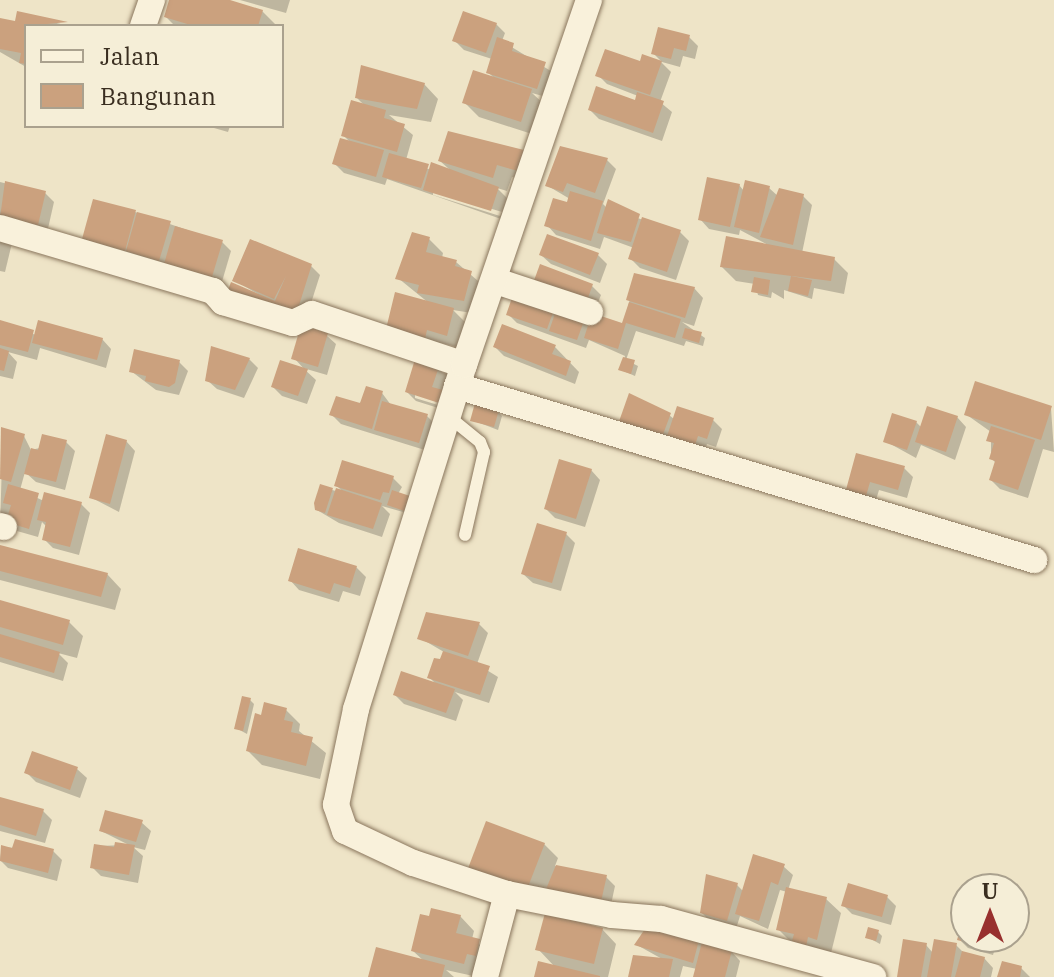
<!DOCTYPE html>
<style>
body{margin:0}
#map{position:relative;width:1054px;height:977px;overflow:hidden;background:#eee4c7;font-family:"IBM Plex Serif",serif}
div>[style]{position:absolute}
.shadow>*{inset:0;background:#0003}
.building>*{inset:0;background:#cba17e}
.roads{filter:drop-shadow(0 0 2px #8a765d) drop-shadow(0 0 2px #8a765d)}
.service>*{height:12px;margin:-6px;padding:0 6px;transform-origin:6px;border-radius:6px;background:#f9f1db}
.minor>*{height:26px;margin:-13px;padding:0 13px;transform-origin:13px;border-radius:13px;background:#f9f1db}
span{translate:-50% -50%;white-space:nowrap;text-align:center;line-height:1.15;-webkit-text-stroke:6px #f5eed7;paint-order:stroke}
.legend{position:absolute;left:24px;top:24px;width:260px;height:104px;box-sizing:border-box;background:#f5eed7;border:2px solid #aaa18e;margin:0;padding:10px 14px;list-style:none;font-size:24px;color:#3a2e20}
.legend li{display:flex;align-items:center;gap:16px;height:40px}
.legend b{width:40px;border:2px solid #aaa18e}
.north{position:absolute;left:950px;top:873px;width:80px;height:80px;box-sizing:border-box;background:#f5eed7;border:2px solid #aaa18e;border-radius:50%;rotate:0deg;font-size:22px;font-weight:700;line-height:32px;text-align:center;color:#3a2e20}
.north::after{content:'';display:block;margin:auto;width:28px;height:36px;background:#98302e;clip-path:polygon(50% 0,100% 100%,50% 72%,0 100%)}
</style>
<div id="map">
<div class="shadow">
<div style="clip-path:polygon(171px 0,223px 0,262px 11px,276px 25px,175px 26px,166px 17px)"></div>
<div style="clip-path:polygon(240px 0,290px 0,286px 13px)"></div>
<div style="clip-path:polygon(19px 14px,69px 26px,26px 26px,26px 67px,0 52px,0 23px,17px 24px)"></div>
<div style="clip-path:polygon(496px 24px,505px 33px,502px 41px,554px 73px,546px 97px,532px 93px,545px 105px,535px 135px,479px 117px,465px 103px,495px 79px,488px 72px,492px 59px,464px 50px,455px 41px)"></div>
<div style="clip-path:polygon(689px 37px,698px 46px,695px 59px,683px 56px,680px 67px,662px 62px,653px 53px)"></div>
<div style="clip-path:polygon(661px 62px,671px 72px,660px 102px,672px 112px,662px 141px,599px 119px,590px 110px,636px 102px,638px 96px,607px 84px,598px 75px)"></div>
<div style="clip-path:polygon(evenodd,424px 84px,438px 99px,431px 122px,389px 115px,413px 135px,406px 160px,431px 170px,449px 169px,440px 161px,531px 154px,545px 168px,539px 186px,512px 177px,507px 191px,497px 188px,507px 198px,501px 219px,387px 179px,385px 185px,344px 173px,335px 164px,351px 143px,343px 135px,365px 106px,357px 98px,424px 84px,433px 191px,502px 212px,500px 216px,433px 195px,433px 191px)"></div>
<div style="clip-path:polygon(207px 126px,230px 126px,228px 132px)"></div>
<div style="clip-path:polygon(607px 160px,616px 169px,603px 204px,607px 208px,680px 232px,689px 241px,676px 280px,640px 268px,630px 258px,634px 248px,604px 237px,600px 249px,556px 235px,547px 225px,570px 199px,548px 186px)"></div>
<div style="clip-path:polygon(0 182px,45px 193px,54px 202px,47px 233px,0 223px)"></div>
<div style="clip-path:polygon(739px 185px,744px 191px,769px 188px,779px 197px,803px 196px,812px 205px,802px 253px,834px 259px,848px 273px,844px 294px,814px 288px,812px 299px,784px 290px,784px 299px,772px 292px,771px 298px,758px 295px,755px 284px,736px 281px,722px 267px,772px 247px,740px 230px,739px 235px,709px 229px,700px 219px)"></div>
<div style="clip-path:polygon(135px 212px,222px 242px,231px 251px,221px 285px,84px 239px)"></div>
<div style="clip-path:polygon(0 233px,12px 243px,5px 272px,0 271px)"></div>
<div style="clip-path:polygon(429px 239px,443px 253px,442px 258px,456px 262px,485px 287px,478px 314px,453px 310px,467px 324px,461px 348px,441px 343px,439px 352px,402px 342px,430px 304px,398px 278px)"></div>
<div style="clip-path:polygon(541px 255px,598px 255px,607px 264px,600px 283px,551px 264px)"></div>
<div style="clip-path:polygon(311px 266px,320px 275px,305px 322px,234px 280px)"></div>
<div style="clip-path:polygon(635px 276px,694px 288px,703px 298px,694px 326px,682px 322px,705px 338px,703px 346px,686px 341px,684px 346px,636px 331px,626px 360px,638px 366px,635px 376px,621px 370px,625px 356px,589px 340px,586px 348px,561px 339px,517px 323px,508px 314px,515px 295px,594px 314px,543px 295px,592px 286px,601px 295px,593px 315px,624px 325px)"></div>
<div style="clip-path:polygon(0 323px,36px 335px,102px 339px,111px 349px,106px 368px,40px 348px,37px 360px,8px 352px,17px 362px,13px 379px,0 376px)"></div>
<div style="clip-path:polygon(326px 335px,336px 344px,327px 375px,303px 368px,316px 380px,307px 404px,282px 396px,273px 387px,306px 371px,294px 358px)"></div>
<div style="clip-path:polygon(495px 347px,555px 347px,579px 372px,575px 384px,504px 356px)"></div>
<div style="clip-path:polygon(212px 348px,249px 359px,258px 368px,244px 398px,217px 389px,207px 380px)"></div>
<div style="clip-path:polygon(evenodd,418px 359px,448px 375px,442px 392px,451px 401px,448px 411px,416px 401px,407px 392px,418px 359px,415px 393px,449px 404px,448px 408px,415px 398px,415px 393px)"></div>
<div style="clip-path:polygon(179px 362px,188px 371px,179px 395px,156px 390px,131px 371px)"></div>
<div style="clip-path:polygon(382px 393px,391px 405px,427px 416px,436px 425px,428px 451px,341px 424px,332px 415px)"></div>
<div style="clip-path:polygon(1051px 408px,1054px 452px,1043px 449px,1028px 498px,1000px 489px,991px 480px,996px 463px,991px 458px,991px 432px,967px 415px)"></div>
<div style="clip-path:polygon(498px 412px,502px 416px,498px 430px,472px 420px)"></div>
<div style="clip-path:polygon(669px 415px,674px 419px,713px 420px,722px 429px,716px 447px,707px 444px,702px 459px,628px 439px)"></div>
<div style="clip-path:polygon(957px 417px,966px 427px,955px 460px,921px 445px,916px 458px,885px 441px,916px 422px,922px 428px)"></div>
<div style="clip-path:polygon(3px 430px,24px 436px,31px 450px,66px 442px,75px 451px,65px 490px,36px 482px,25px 472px,20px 490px,44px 501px,81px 504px,90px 513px,79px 555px,53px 548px,44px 539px,47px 527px,42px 522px,38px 537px,17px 531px,6px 520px,0 526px)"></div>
<div style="clip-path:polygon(126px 441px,135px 451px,119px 512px,92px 498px)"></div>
<div style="clip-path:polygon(857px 455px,904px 468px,913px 477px,907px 498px,879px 490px,873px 510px,855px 505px)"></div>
<div style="clip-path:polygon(591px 470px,600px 480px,585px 527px,555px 518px,546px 509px)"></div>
<div style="clip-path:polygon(393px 478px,402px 487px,398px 494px,417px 516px,382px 506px,390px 514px,382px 537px,339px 523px,317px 510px,332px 490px,344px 493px,336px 485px)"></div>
<div style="clip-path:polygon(566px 534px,575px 543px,561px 591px,533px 583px,523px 574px)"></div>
<div style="clip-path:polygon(0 547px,107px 574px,121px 589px,115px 610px,0 580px)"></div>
<div style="clip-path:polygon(356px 567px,366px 577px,360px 596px,343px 591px,339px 602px,299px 590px,290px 580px)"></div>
<div style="clip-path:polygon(0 602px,69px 622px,83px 636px,77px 658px,58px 653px,68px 663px,63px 681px,0 662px)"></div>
<div style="clip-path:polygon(479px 624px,488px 633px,477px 664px,498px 677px,489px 703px,455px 692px,463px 700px,456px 721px,404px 704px,395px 695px,437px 685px,430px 678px,444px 652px,420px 638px)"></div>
<div style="clip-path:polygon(250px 700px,254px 704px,247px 734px,236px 728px)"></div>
<div style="clip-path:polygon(286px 710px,300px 724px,299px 731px,326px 753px,320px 779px,262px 765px,248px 751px,263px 717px)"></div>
<div style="clip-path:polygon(34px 753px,77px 769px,87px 778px,80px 798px,36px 782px,27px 773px)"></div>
<div style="clip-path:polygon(0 799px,43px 811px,52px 820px,45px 843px,0 831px)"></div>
<div style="clip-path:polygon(141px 822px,151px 831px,145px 850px,133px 847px,143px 856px,138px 883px,101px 876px,92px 867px,96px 846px,129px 845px,101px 831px)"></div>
<div style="clip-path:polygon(544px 844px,558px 858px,555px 866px,606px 877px,615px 886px,609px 914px,484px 884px)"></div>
<div style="clip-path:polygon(2px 847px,53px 851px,62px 860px,57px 881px,8px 868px,0 860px)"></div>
<div style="clip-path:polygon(783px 866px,793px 875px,788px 890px,826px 899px,841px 913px,831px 953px,792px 943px,778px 929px,787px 892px,780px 890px,768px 929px,740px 916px,736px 929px,711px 922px,702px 913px,737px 885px,744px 892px)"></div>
<div style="clip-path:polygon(887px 897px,896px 906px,891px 925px,852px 914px,843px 905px)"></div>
<div style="clip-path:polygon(460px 916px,474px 931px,472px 939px,493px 955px,478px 977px,446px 970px,454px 977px,370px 977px,425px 962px,413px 951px,431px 919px)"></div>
<div style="clip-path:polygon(964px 921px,966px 937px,998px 938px,993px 955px,968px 948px,959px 939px)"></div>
<div style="clip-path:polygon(602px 929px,616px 944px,608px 977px,540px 977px,555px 967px,538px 949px)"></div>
<div style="clip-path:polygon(878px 932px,882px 936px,880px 944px,867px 937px)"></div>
<div style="clip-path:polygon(698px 941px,731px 951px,740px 961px,736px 977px,695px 977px,697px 969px,683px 966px,680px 977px,630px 977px,664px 960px,637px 945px)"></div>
<div style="clip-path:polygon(926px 945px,933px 953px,956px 945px,965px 954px,984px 958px,993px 968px,991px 977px,899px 977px)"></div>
<div style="clip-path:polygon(1021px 968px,1030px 977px,1000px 977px)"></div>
</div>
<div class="building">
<div style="clip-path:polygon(169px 0,230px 0,263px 10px,258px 26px,194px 26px,164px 17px)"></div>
<div style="clip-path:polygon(17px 11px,68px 22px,26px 26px,26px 64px,19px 63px,21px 53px,0 49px,0 18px,15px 21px)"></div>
<div style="clip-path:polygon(463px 11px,497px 23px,486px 53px,452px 41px)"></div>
<div style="clip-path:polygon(658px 27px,690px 35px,686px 51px,674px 48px,671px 59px,651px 54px)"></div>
<div style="clip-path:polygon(497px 37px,514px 43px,512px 51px,546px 62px,537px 89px,486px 73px)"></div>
<div style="clip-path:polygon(605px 49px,640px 61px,642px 54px,662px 61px,650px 95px,595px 76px)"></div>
<div style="clip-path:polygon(361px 65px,425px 83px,417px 109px,355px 98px)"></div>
<div style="clip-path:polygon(473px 70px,532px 89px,521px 122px,462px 103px)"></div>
<div style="clip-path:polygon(596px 86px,635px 100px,637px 92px,664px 101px,653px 133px,588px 110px)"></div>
<div style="clip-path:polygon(351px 100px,386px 110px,384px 118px,405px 124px,397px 152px,341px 136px)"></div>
<div style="clip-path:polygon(448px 131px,532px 152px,525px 173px,497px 165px,493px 178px,438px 161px)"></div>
<div style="clip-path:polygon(340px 138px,384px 150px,376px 177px,332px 164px)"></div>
<div style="clip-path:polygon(560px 146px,608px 158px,595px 193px,567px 183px,563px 192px,545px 186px)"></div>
<div style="clip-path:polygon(389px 153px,429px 164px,421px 188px,382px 177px)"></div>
<div style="clip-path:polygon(431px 162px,499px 187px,491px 211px,423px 190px)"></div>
<div style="clip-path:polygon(707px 177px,740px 184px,730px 227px,698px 220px)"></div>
<div style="clip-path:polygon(745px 180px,770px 186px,759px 233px,734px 227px)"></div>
<div style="clip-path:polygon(5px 181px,46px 191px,38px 225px,0 218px)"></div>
<div style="clip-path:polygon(779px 188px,804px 194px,793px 245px,760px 237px)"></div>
<div style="clip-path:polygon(570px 191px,603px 201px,591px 241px,544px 226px,553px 198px,567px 202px)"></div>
<div style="clip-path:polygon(93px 199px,136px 210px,125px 251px,82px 239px)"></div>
<div style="clip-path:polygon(608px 199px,640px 214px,631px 242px,597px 233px)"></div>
<div style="clip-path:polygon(137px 212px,171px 221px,159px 261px,126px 251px)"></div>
<div style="clip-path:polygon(642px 217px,681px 230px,667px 272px,628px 259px)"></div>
<div style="clip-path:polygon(175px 226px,223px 240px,212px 277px,164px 264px)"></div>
<div style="clip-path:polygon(412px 232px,430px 237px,426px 252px,457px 260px,455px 266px,472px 271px,464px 301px,417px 293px,419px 285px,395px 279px)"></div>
<div style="clip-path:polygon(547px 234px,599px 253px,590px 275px,539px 255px)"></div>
<div style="clip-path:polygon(726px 236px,835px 257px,831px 281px,720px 267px)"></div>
<div style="clip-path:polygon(250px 239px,312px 264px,296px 315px,227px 293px,231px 282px,275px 301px,286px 276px,274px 299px,232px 281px)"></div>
<div style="clip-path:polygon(540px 264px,593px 284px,585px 306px,532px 286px)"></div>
<div style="clip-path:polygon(634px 273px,695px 287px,685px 318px,626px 300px)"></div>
<div style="clip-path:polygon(791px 276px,812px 280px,808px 296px,788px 291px)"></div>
<div style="clip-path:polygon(754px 277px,770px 280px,768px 295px,751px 292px)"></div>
<div style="clip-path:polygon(395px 292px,454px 308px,447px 336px,427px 330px,425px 339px,386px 329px)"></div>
<div style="clip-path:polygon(514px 292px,555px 307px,547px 329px,506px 315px)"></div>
<div style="clip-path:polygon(629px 302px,681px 319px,675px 338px,626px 323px,618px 349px,584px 338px,592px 313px,622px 323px)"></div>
<div style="clip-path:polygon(557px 308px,585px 318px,577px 340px,549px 331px)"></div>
<div style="clip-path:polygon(0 320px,34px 330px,28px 352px,0 345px)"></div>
<div style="clip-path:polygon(38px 320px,103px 338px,97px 360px,32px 343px)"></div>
<div style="clip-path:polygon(502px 324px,556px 345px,552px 354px,571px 361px,566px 376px,493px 347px)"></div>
<div style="clip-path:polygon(301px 325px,328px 333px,318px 367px,291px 359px)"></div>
<div style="clip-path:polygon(685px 328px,702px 332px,699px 343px,682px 338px)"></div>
<div style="clip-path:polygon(211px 346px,250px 358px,235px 390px,205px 381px)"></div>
<div style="clip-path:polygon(0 348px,9px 351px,4px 371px,0 370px)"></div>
<div style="clip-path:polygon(134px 349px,180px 360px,175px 383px,169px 387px,145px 381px,146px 376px,129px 372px)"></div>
<div style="clip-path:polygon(416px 356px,440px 364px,432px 387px,443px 390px,439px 403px,405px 392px)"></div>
<div style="clip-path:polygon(623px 357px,635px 360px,631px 374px,618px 370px)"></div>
<div style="clip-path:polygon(280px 360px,308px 369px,298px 396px,271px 387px)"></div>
<div style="clip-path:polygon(975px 381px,1052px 406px,1041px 440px,964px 415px)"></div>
<div style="clip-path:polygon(366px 386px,383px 391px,372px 429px,329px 415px,336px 396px,360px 403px)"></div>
<div style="clip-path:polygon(629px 393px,671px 413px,659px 445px,616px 430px)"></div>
<div style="clip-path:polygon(382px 401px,428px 414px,419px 443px,374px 430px)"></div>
<div style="clip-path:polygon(475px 403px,499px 410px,494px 427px,470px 421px)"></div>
<div style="clip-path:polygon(677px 406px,714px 418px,707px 439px,698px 436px,693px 451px,665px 442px)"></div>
<div style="clip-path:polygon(927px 406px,958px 416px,946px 452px,915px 442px)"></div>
<div style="clip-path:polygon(892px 413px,917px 421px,907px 450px,883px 442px)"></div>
<div style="clip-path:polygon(991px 426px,1035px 440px,1018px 490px,989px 480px,995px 461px,989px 459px,994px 443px,986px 441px)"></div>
<div style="clip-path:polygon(1px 427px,25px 434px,11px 482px,0 479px)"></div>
<div style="clip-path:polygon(42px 434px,67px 440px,56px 482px,24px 474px,31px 448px,38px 450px)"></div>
<div style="clip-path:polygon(106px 434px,127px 440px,110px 504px,89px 498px)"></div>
<div style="clip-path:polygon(856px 453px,905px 466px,898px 490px,870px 482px,864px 503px,844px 497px)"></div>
<div style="clip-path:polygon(559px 459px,592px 469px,576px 519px,544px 509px)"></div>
<div style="clip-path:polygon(342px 460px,394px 476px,389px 493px,383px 492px,380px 500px,334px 486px)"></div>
<div style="clip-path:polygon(8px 484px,39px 493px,29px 529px,6px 522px,11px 505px,3px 503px)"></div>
<div style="clip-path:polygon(320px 484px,333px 488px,325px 513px,315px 510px,314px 503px)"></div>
<div style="clip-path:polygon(336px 488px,382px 503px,373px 529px,327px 515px)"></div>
<div style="clip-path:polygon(392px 490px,419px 499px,413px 514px,387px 505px)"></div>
<div style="clip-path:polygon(44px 492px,82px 502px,70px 547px,42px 540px,46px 522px,37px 520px)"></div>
<div style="clip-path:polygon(537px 523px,567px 532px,552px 583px,521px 574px)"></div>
<div style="clip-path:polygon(0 545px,108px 573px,101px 597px,0 571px)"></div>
<div style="clip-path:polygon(298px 548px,357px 566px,350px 588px,334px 583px,330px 594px,288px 581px)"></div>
<div style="clip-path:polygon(0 600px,70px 620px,63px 645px,0 627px)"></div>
<div style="clip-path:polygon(426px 612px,480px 622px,468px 656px,417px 639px)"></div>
<div style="clip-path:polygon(0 634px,60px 652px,54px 673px,0 657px)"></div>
<div style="clip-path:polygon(443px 651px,490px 666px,480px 695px,427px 678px,434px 658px,440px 659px)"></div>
<div style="clip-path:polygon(401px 671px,455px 689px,446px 713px,393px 695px)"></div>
<div style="clip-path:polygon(242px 696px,251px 698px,243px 731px,234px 729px)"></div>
<div style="clip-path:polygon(264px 702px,287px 708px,284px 720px,293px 722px,291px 732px,313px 737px,306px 766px,246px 751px,255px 713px,261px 715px)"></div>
<div style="clip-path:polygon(32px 751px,78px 767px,70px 790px,24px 773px)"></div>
<div style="clip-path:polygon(0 797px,44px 809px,36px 836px,0 825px)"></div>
<div style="clip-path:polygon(105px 810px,143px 820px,136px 842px,99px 831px)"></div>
<div style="clip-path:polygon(486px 821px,545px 843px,526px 892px,467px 871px)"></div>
<div style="clip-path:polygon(15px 839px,54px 849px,48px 873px,0 861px,1px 845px,12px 848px)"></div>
<div style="clip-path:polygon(115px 842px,135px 845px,129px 875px,90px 868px,94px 844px,114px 847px)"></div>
<div style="clip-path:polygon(753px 854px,785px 864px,778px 885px,771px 882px,759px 921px,735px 914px)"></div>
<div style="clip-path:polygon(556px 865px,607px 875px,600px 906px,544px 894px)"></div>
<div style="clip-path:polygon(706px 874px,738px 883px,727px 921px,700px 913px)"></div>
<div style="clip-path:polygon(848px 883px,888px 895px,882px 917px,841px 906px)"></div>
<div style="clip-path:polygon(786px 887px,827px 897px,817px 940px,808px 937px,806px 947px,791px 944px,794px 934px,776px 930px)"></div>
<div style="clip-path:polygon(431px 908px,461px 915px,456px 933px,480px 939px,476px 956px,467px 954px,464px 964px,411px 951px,420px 914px,429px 916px)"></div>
<div style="clip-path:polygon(545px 913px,603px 928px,594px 964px,535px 950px)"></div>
<div style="clip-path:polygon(963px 919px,966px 937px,987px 937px,984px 947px,957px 940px)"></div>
<div style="clip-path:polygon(647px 926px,699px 940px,693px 963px,634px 945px)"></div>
<div style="clip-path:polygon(868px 927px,879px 930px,876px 941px,865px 938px)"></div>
<div style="clip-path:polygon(903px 939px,927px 943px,921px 977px,897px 977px)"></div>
<div style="clip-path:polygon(934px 939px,957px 943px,951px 977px,927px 977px)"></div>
<div style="clip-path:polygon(702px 942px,732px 950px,725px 977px,693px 977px)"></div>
<div style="clip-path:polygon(376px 947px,445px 965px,442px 977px,368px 977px)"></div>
<div style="clip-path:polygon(962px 951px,985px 957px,980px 977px,955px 977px)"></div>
<div style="clip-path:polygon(633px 955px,673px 959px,669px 977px,628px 977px)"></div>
<div style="clip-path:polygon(538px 961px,600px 976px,600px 977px,534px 977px)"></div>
<div style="clip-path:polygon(1002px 961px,1022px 966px,1020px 977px,997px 977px)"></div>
</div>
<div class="roads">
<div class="service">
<div style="left:448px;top:416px;width:41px;rotate:39.1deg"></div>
<div style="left:480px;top:442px;width:11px;rotate:68deg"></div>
<div style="left:484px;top:452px;width:85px;rotate:102.9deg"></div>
</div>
<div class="minor">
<div style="left:143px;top:26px;width:28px;rotate:-71deg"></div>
<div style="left:0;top:228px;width:222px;rotate:16.5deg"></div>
<div style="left:213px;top:291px;width:15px;rotate:48deg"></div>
<div style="left:223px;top:302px;width:73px;rotate:16.7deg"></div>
<div style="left:293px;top:323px;width:21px;rotate:-25deg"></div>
<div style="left:312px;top:314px;width:160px;rotate:18.5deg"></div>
<div style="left:496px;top:281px;width:99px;rotate:18.3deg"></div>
<div style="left:457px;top:386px;width:603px;rotate:16.78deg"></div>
<div style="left:0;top:526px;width:4px;rotate:14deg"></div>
<div style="left:507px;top:894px;width:107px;rotate:11.3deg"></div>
<div style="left:612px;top:915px;width:49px;rotate:4.7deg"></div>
<div style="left:661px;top:919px;width:220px;rotate:15.3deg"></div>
<div style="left:485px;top:977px;width:86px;rotate:-75.2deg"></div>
<div style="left:507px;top:894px;width:99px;rotate:-161.7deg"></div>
<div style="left:413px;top:863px;width:75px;rotate:-154.8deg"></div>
<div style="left:345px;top:831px;width:28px;rotate:-109deg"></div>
<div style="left:336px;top:805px;width:98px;rotate:-78.2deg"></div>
<div style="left:356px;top:709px;width:361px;rotate:-72.6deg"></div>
<div style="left:464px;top:365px;width:386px;rotate:-71.1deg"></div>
</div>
</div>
<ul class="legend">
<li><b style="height:10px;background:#f9f1db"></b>Jalan</li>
<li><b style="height:22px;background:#cba17e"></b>Bangunan</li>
</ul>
<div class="north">U</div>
</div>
